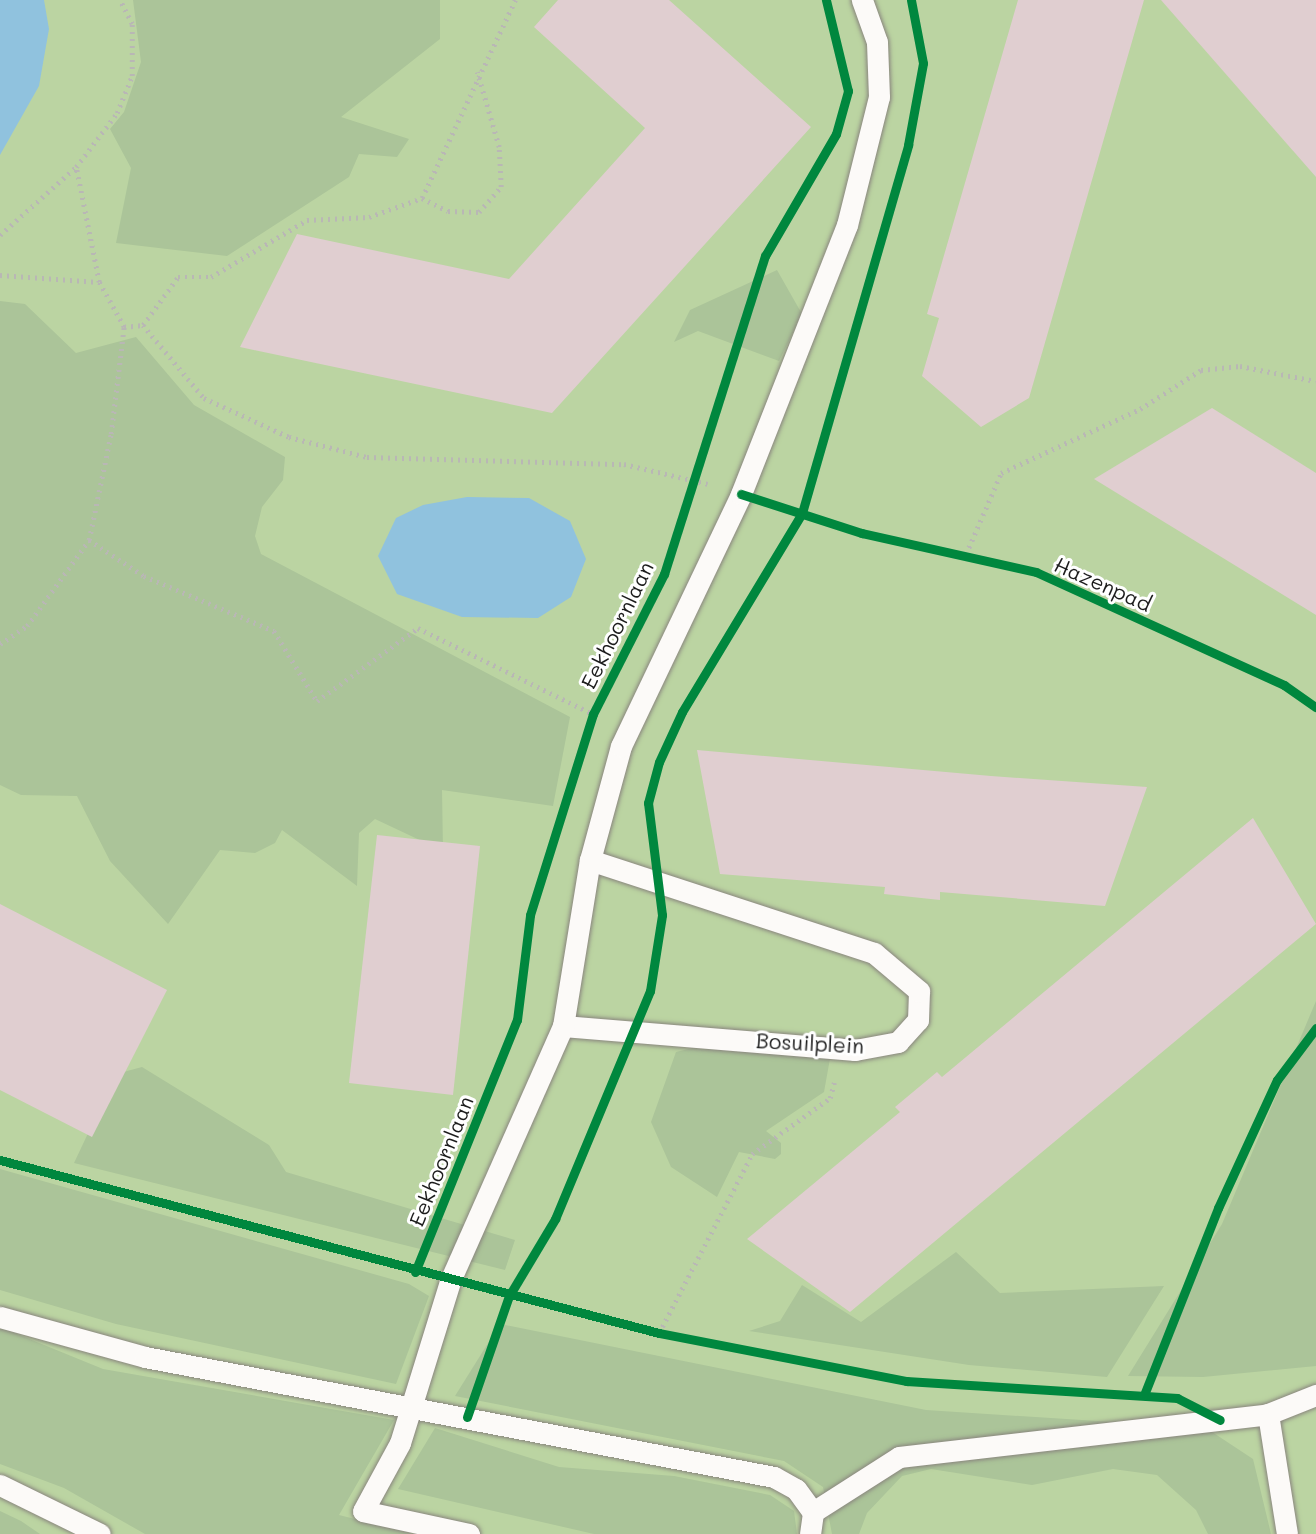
<!DOCTYPE html>
<style>
body{margin:0}
#map{position:relative;width:1316px;height:1534px;overflow:hidden;background:#e9e1d3;font-family:Mali,sans-serif}
div>[style]{position:absolute}
.green>*{inset:0;background:#bbd4a2}
.forest>*{inset:0;background:#abc499}
.water>*{inset:0;background:#90c2de}
.building>*{inset:0;background:#e0ced0}
.path>*{height:4.5px;margin-top:-2.25px;transform-origin:0;background:repeating-linear-gradient(90deg,#b9b7b5 0 2px,transparent 0 7px)}
.roads{filter:drop-shadow(0 0 2px #89857e) drop-shadow(0 0 2px #89857e)}
.lane>*{height:21px;margin:-10.5px;padding:0 10.5px;transform-origin:10.5px;border-radius:10.5px;background:#fcfaf8}
.cycleway>*{height:9px;margin:-4.5px;padding:0 4.5px;transform-origin:4.5px;border-radius:4.5px;background:#00873e}
span{translate:-50% -50%;white-space:nowrap;text-align:center;line-height:1.15;-webkit-text-stroke:6px #fff;paint-order:stroke}
.street-label{font-size:21px;color:#1c1c1c}
</style>
<div id="map">
<div class="green">
<div style="clip-path:polygon(0 0,1316px 0,1316px 1534px,0 1534px)"></div>
</div>
<div class="forest">
<div style="clip-path:polygon(133px 0,440px 0,440px 39px,341px 117px,409px 139px,397px 157px,359px 154px,349px 177px,227px 256px,116px 243px,131px 168px,110px 129px,124px 112px,141px 62px)"></div>
<div style="clip-path:polygon(777px 270px,802px 314px,779px 361px,698px 331px,674px 342px,690px 310px)"></div>
<div style="clip-path:polygon(0 301px,25px 304px,76px 353px,136px 337px,194px 405px,285px 457px,283px 480px,262px 507px,255px 536px,261px 554px,570px 717px,553px 806px,442px 790px,443px 851px,375px 819px,359px 833px,357px 886px,282px 830px,275px 843px,255px 853px,220px 850px,168px 924px,110px 861px,77px 796px,21px 795px,0 785px)"></div>
<div style="clip-path:polygon(1316px 1001px,1316px 1366px,1203px 1377px,1128px 1376px,1222px 1224px)"></div>
<div style="clip-path:polygon(709px 1044px,831px 1053px,824px 1092px,766px 1131px,781px 1143px,781px 1154px,775px 1159px,739px 1152px,717px 1197px,671px 1167px,651px 1122px,676px 1052px)"></div>
<div style="clip-path:polygon(142px 1067px,269px 1145px,286px 1172px,515px 1240px,505px 1270px,74px 1163px,116px 1074px)"></div>
<div style="clip-path:polygon(0 1169px,409px 1284px,429px 1296px,396px 1384px,116px 1324px,0 1290px)"></div>
<div style="clip-path:polygon(956px 1252px,1000px 1293px,1164px 1286px,1107px 1377px,969px 1365px,749px 1331px,780px 1321px,802px 1285px,861px 1322px)"></div>
<div style="clip-path:polygon(500px 1324px,926px 1410px,1206px 1428px,1253px 1459px,1271px 1534px,1208px 1534px,1196px 1510px,1157px 1475px,1113px 1469px,1032px 1485px,931px 1469px,902px 1476px,867px 1513px,859px 1534px,832px 1534px,823px 1487px,784px 1461px,455px 1396px)"></div>
<div style="clip-path:polygon(0 1327px,103px 1369px,394px 1420px,339px 1515px,414px 1534px,145px 1534px,64px 1488px,0 1464px)"></div>
<div style="clip-path:polygon(435px 1428px,559px 1467px,674px 1476px,770px 1495px,794px 1511px,797px 1534px,594px 1534px,398px 1489px)"></div>
<div style="clip-path:polygon(0 1511px,21px 1521px,40px 1534px,0 1534px)"></div>
</div>
<div class="water">
<div style="clip-path:polygon(0 0,44px 0,49px 29px,39px 86px,0 155px)"></div>
<div style="clip-path:polygon(467px 497px,529px 498px,570px 521px,586px 559px,571px 597px,538px 618px,462px 617px,397px 594px,378px 556px,396px 518px,423px 505px)"></div>
</div>
<div class="building">
<div style="clip-path:polygon(558px 0,669px 0,811px 127px,552px 413px,240px 347px,297px 234px,509px 279px,645px 128px,534px 27px)"></div>
<div style="clip-path:polygon(1018px 0,1144px 0,1029px 398px,981px 427px,922px 376px,939px 318px,927px 314px)"></div>
<div style="clip-path:polygon(1161px 0,1316px 0,1316px 177px)"></div>
<div style="clip-path:polygon(1212px 408px,1316px 473px,1316px 615px,1094px 479px)"></div>
<div style="clip-path:polygon(697px 750px,991px 776px,1147px 787px,1105px 906px,940px 892px,940px 900px,884px 894px,885px 887px,720px 874px)"></div>
<div style="clip-path:polygon(1253px 818px,1316px 924px,850px 1312px,747px 1239px,900px 1112px,895px 1107px,937px 1072px,942px 1077px)"></div>
<div style="clip-path:polygon(377px 835px,480px 846px,453px 1095px,349px 1083px)"></div>
<div style="clip-path:polygon(0 904px,167px 990px,92px 1137px,0 1090px)"></div>
</div>
<div class="path">
<div style="left:422px;top:198px;width:219px;rotate:-64.8deg"></div>
<div style="left:0;top:235px;width:102px;rotate:-41.8deg"></div>
<div style="left:76px;top:167px;width:68px;rotate:-52.8deg"></div>
<div style="left:117px;top:113px;width:40px;rotate:-68deg"></div>
<div style="left:132px;top:76px;width:52px;rotate:-90deg"></div>
<div style="left:132px;top:24px;width:27px;rotate:-117deg"></div>
<div style="left:0;top:275px;width:99px;rotate:4deg"></div>
<div style="left:143px;top:325px;width:59px;rotate:-53.9deg"></div>
<div style="left:178px;top:277px;width:33px"></div>
<div style="left:211px;top:277px;width:112px;rotate:-30.7deg"></div>
<div style="left:307px;top:220px;width:62px;rotate:-2.8deg"></div>
<div style="left:369px;top:217px;width:56px;rotate:-19.7deg"></div>
<div style="left:422px;top:198px;width:29px;rotate:27deg"></div>
<div style="left:448px;top:211px;width:31px;rotate:2deg"></div>
<div style="left:479px;top:212px;width:33px;rotate:-49deg"></div>
<div style="left:501px;top:187px;width:40px;rotate:-92.9deg"></div>
<div style="left:499px;top:147px;width:78px;rotate:-106.3deg"></div>
<div style="left:124px;top:327px;width:19px;rotate:-6deg"></div>
<div style="left:143px;top:325px;width:95px;rotate:50.1deg"></div>
<div style="left:204px;top:398px;width:94px;rotate:24.6deg"></div>
<div style="left:289px;top:437px;width:81px;rotate:14.4deg"></div>
<div style="left:367px;top:457px;width:257px;rotate:1.6deg"></div>
<div style="left:624px;top:464px;width:86px;rotate:13.4deg"></div>
<div style="left:89px;top:540px;width:66px;rotate:33.2deg"></div>
<div style="left:144px;top:576px;width:141px;rotate:22.9deg"></div>
<div style="left:274px;top:631px;width:82px;rotate:58.4deg"></div>
<div style="left:317px;top:701px;width:125px;rotate:-35.9deg"></div>
<div style="left:418px;top:628px;width:195px;rotate:26.2deg"></div>
<div style="left:966px;top:554px;width:88px;rotate:-66.6deg"></div>
<div style="left:1001px;top:473px;width:153px;rotate:-24.7deg"></div>
<div style="left:1140px;top:409px;width:72px;rotate:-32.6deg"></div>
<div style="left:1201px;top:370px;width:39px;rotate:-6deg"></div>
<div style="left:1240px;top:366px;width:77px;rotate:11.2deg"></div>
<div style="left:0;top:644px;width:32px;rotate:-34deg"></div>
<div style="left:27px;top:626px;width:106px;rotate:-54.2deg"></div>
<div style="left:89px;top:540px;width:108px;rotate:-78.3deg"></div>
<div style="left:111px;top:434px;width:108px;rotate:-83.1deg"></div>
<div style="left:124px;top:327px;width:51px;rotate:-119.1deg"></div>
<div style="left:99px;top:282px;width:117px;rotate:-101.3deg"></div>
<div style="left:659px;top:1333px;width:202px;rotate:-62.5deg"></div>
<div style="left:752px;top:1154px;width:96px;rotate:-35.7deg"></div>
<div style="left:830px;top:1098px;width:16px;rotate:-75deg"></div>
</div>
<div class="roads">
<div class="lane">
<div style="left:563px;top:1026px;width:293px;rotate:4.7deg"></div>
<div style="left:855px;top:1050px;width:44px;rotate:-10.5deg"></div>
<div style="left:898px;top:1042px;width:30px;rotate:-48deg"></div>
<div style="left:918px;top:1020px;width:29px;rotate:-88deg"></div>
<div style="left:919px;top:991px;width:59px;rotate:-139.8deg"></div>
<div style="left:874px;top:953px;width:299px;rotate:-161.9deg"></div>
<div style="left:0;top:1317px;width:150px;rotate:15.4deg"></div>
<div style="left:145px;top:1357px;width:640px;rotate:10.8deg"></div>
<div style="left:774px;top:1477px;width:25px;rotate:29deg"></div>
<div style="left:796px;top:1489px;width:29px;rotate:54deg"></div>
<div style="left:1268px;top:1414px;width:121px;rotate:81deg"></div>
<div style="left:0;top:1485px;width:111px;rotate:26.1deg"></div>
<div style="left:469px;top:1534px;width:108px;rotate:-167.8deg"></div>
<div style="left:363px;top:1511px;width:77px;rotate:-61.4deg"></div>
<div style="left:400px;top:1443px;width:170px;rotate:-72.8deg"></div>
<div style="left:450px;top:1281px;width:279px;rotate:-66.1deg"></div>
<div style="left:563px;top:1026px;width:168px;rotate:-80.8deg"></div>
<div style="left:590px;top:860px;width:118px;rotate:-74.8deg"></div>
<div style="left:621px;top:746px;width:279px;rotate:-64.5deg"></div>
<div style="left:741px;top:494px;width:289px;rotate:-68.5deg"></div>
<div style="left:847px;top:225px;width:132px;rotate:-76deg"></div>
<div style="left:879px;top:97px;width:55px;rotate:-92.1deg"></div>
<div style="left:877px;top:42px;width:45px;rotate:-109.7deg"></div>
<div style="left:810px;top:1534px;width:22px;rotate:-82deg"></div>
<div style="left:813px;top:1512px;width:102px;rotate:-32.6deg"></div>
<div style="left:899px;top:1457px;width:371px;rotate:-6.6deg"></div>
<div style="left:1268px;top:1414px;width:52px;rotate:-21.6deg"></div>
</div>
</div>
<div class="cycleway">
<div style="left:741px;top:494px;width:127px;rotate:17.9deg"></div>
<div style="left:862px;top:533px;width:178px;rotate:12.6deg"></div>
<div style="left:1036px;top:572px;width:273px;rotate:24.5deg"></div>
<div style="left:1284px;top:685px;width:39px;rotate:35deg"></div>
<div style="left:0;top:1160px;width:681px;rotate:14.71deg"></div>
<div style="left:659px;top:1333px;width:252px;rotate:11deg"></div>
<div style="left:906px;top:1381px;width:272px;rotate:3.6deg"></div>
<div style="left:1177px;top:1398px;width:48px;rotate:27.1deg"></div>
<div style="left:415px;top:1272px;width:272px;rotate:-68deg"></div>
<div style="left:517px;top:1020px;width:106px;rotate:-82.9deg"></div>
<div style="left:530px;top:915px;width:211px;rotate:-72.6deg"></div>
<div style="left:593px;top:714px;width:157px;rotate:-63.1deg"></div>
<div style="left:664px;top:574px;width:334px;rotate:-72.4deg"></div>
<div style="left:765px;top:256px;width:141px;rotate:-59.8deg"></div>
<div style="left:836px;top:134px;width:45px;rotate:-74.4deg"></div>
<div style="left:848px;top:91px;width:94px;rotate:-103.6deg"></div>
<div style="left:1144px;top:1395px;width:201px;rotate:-68.4deg"></div>
<div style="left:1218px;top:1208px;width:141px;rotate:-65.3deg"></div>
<div style="left:1277px;top:1080px;width:65px;rotate:-53.1deg"></div>
<div style="left:467px;top:1417px;width:128px;rotate:-70.9deg"></div>
<div style="left:509px;top:1296px;width:90px;rotate:-59.1deg"></div>
<div style="left:555px;top:1219px;width:247px;rotate:-67.4deg"></div>
<div style="left:650px;top:991px;width:77px;rotate:-81deg"></div>
<div style="left:662px;top:915px;width:113px;rotate:-97.1deg"></div>
<div style="left:648px;top:803px;width:42px;rotate:-75deg"></div>
<div style="left:659px;top:762px;width:55px;rotate:-65.3deg"></div>
<div style="left:682px;top:712px;width:232px;rotate:-58.9deg"></div>
<div style="left:802px;top:513px;width:383px;rotate:-73.9deg"></div>
<div style="left:908px;top:145px;width:83px;rotate:-79.6deg"></div>
<div style="left:923px;top:63px;width:64px;rotate:-100.8deg"></div>
</div>
<div class="street-label">
<span style="left:1103px;top:584px;rotate:24deg">Hazenpad</span>
<span style="left:617px;top:625px;rotate:-64deg">Eekhoornlaan</span>
<span style="left:810px;top:1043px;rotate:3deg">Bosuilplein</span>
<span style="left:441px;top:1161px;rotate:-68deg">Eekhoornlaan</span>
</div>
</div>
